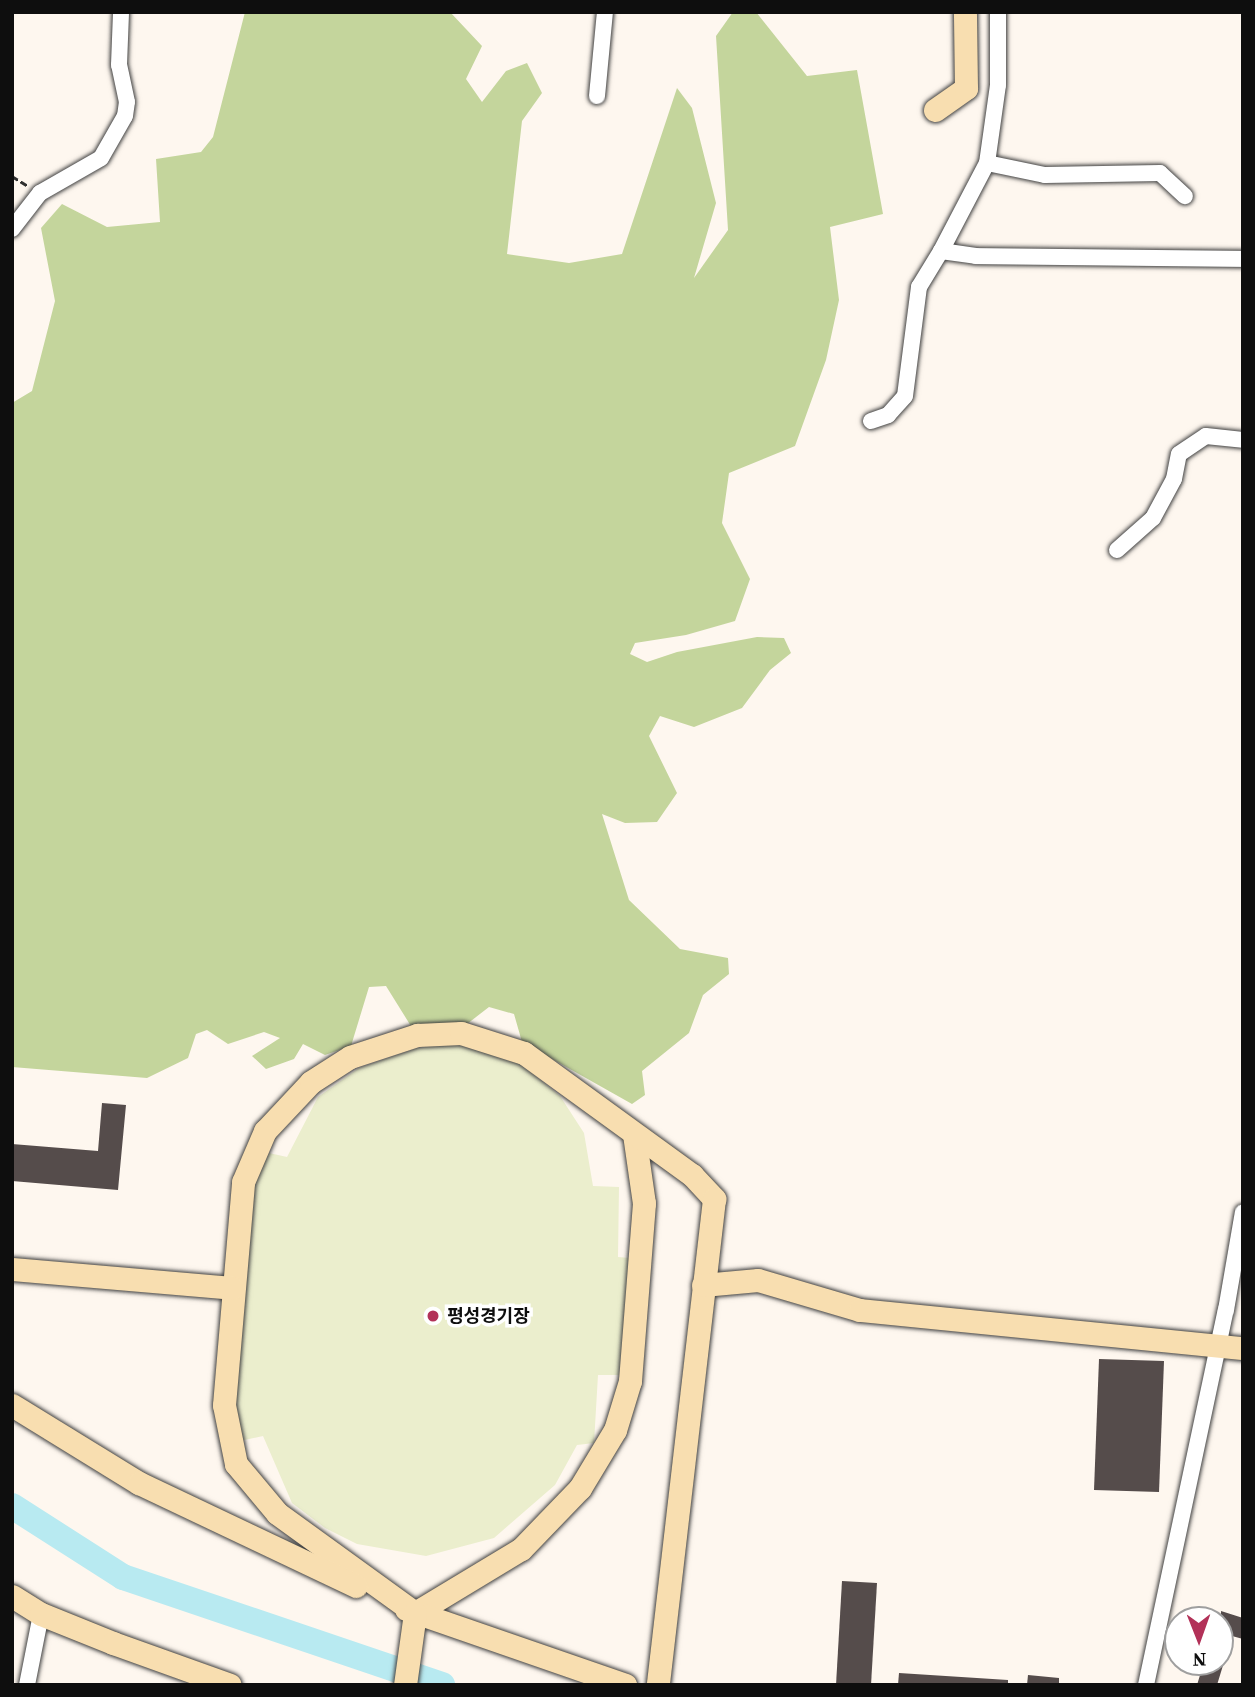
<!DOCTYPE html>
<meta charset="utf-8">
<style>
body{margin:0}
#map{position:relative;width:1255px;height:1697px;overflow:hidden;background:#fef7ef;font-family:"Source Serif 4","Noto Sans KR",serif}
div>[style]{position:absolute}
.forest>*{inset:0;background:#c4d59c}
.pitch>*{inset:0;background:#ebeecd}
.river>*{height:26px;margin:-13px;padding:0 13px;transform-origin:13px;border-radius:13px;background:#b8eaf1}
.building>*{inset:0;background:#554c4b}
.path>*{height:2.5px;margin-top:-1.25px;transform-origin:0;background:repeating-linear-gradient(90deg,#303030 0 7px,transparent 0 10.5px)}
.roads{filter:drop-shadow(0 0 2px #414141) drop-shadow(0 0 2px #414141)}
.street>*{height:16px;margin:-8px;padding:0 8px;transform-origin:8px;border-radius:8px;background:#fff}
.secondary>*{height:23px;margin:-11.5px;padding:0 11.5px;transform-origin:11.5px;border-radius:11.5px;background:#f8deb0}
.dots>*{width:19px;height:19px;translate:-50% -50%;box-sizing:border-box;border:4px solid #fff;border-radius:50%}
span{translate:-50% -50%;white-space:nowrap;text-align:center;line-height:1.15;-webkit-text-stroke:7px #fff;paint-order:stroke}
.poi-label{font-size:18px;color:#0e0e0e;font-weight:700}
.left{translate:0 -50%;text-align:left}
.frame{position:absolute;inset:0;border:14px solid #0e0e0e;pointer-events:none}
.north{position:absolute;left:1164px;top:1606px;width:70px;height:70px;box-sizing:border-box;background:#fff;border:2px solid #9f9f9f;border-radius:50%;rotate:179deg;font-size:19px;font-weight:700;line-height:28px;text-align:center;color:#0e0e0e}
.north::after{content:'';display:block;margin:auto;width:24px;height:32px;background:#b23158;clip-path:polygon(50% 0,100% 100%,50% 72%,0 100%)}
</style>
<div id="map">
<div class="forest">
<div style="clip-path:polygon(245px 12px,450px 12px,482px 46px,466px 79px,482px 102px,506px 71px,527px 63px,542px 93px,522px 121px,507px 254px,569px 263px,622px 254px,677px 88px,692px 108px,716px 203px,694px 278px,728px 230px,716px 36px,733px 12px,756px 12px,807px 76px,857px 70px,883px 214px,830px 227px,839px 300px,826px 360px,795px 446px,729px 473px,722px 523px,750px 579px,735px 621px,686px 635px,635px 643px,630px 654px,647px 662px,677px 652px,757px 637px,784px 638px,791px 653px,770px 670px,742px 708px,694px 727px,660px 716px,649px 736px,677px 793px,657px 822px,625px 823px,602px 814px,629px 900px,680px 949px,728px 958px,729px 974px,703px 995px,689px 1033px,642px 1071px,645px 1095px,632px 1104px,522px 1042px,514px 1014px,489px 1007px,467px 1024px,414px 1031px,386px 986px,369px 987px,351px 1046px,325px 1055px,303px 1044px,294px 1059px,266px 1069px,252px 1056px,280px 1038px,264px 1032px,228px 1044px,207px 1030px,196px 1034px,188px 1058px,147px 1078px,12px 1067px,12px 403px,32px 391px,55px 301px,41px 228px,62px 204px,107px 227px,160px 222px,156px 159px,201px 152px,213px 137px)"></div>
</div>
<div class="pitch">
<div style="clip-path:polygon(456px 1044px,521px 1064px,560px 1096px,584px 1133px,593px 1186px,619px 1187px,618px 1257px,630px 1258px,619px 1375px,598px 1375px,594px 1443px,577px 1445px,555px 1485px,494px 1538px,426px 1556px,357px 1544px,325px 1528px,292px 1503px,263px 1436px,240px 1441px,235px 1406px,252px 1185px,269px 1153px,287px 1157px,318px 1097px,359px 1068px,417px 1048px)"></div>
</div>
<div class="river">
<div style="left:12px;top:1506px;width:132px;rotate:32.6deg"></div>
<div style="left:123px;top:1577px;width:337px;rotate:18.7deg"></div>
</div>
<div class="building">
<div style="clip-path:polygon(102px 1103px,126px 1105px,118px 1190px,12px 1181px,12px 1144px,98px 1151px)"></div>
<div style="clip-path:polygon(1099px 1359px,1164px 1361px,1159px 1492px,1094px 1490px)"></div>
<div style="clip-path:polygon(842px 1581px,877px 1583px,871px 1685px,836px 1685px)"></div>
<div style="clip-path:polygon(1221px 1611px,1243px 1618px,1243px 1639px,1232px 1636px,1217px 1685px,1197px 1685px,1204px 1662px,1220px 1662px)"></div>
<div style="clip-path:polygon(899px 1673px,1008px 1680px,1008px 1685px,898px 1685px)"></div>
<div style="clip-path:polygon(1028px 1675px,1059px 1678px,1059px 1685px,1027px 1685px)"></div>
</div>
<div class="path">
<div style="left:12px;top:176px;width:19px;rotate:32deg"></div>
</div>
<div class="roads">
<div class="street">
<div style="left:998px;top:12px;width:73px;rotate:90deg"></div>
<div style="left:998px;top:85px;width:79px;rotate:98deg"></div>
<div style="left:987px;top:163px;width:99px;rotate:117.6deg"></div>
<div style="left:941px;top:251px;width:35px;rotate:8deg"></div>
<div style="left:976px;top:256px;width:267px;rotate:0.6deg"></div>
<div style="left:597px;top:96px;width:84px;rotate:-84.6deg"></div>
<div style="left:987px;top:163px;width:59px;rotate:11.7deg"></div>
<div style="left:1045px;top:175px;width:115px;rotate:-1deg"></div>
<div style="left:1160px;top:173px;width:34px;rotate:43deg"></div>
<div style="left:12px;top:229px;width:46px;rotate:-52.1deg"></div>
<div style="left:40px;top:193px;width:70px;rotate:-29.8deg"></div>
<div style="left:101px;top:158px;width:48px;rotate:-60.3deg"></div>
<div style="left:125px;top:116px;width:14px;rotate:-82deg"></div>
<div style="left:127px;top:102px;width:38px;rotate:-102deg"></div>
<div style="left:119px;top:65px;width:53px;rotate:-87.8deg"></div>
<div style="left:871px;top:421px;width:18px;rotate:-19deg"></div>
<div style="left:888px;top:415px;width:25px;rotate:-48deg"></div>
<div style="left:905px;top:396px;width:110px;rotate:-82.7deg"></div>
<div style="left:919px;top:287px;width:42px;rotate:-58.6deg"></div>
<div style="left:1117px;top:550px;width:48px;rotate:-41.6deg"></div>
<div style="left:1153px;top:518px;width:44px;rotate:-61.7deg"></div>
<div style="left:1174px;top:479px;width:25px;rotate:-79deg"></div>
<div style="left:1179px;top:454px;width:32px;rotate:-34deg"></div>
<div style="left:1206px;top:436px;width:37px;rotate:6deg"></div>
<div style="left:27px;top:1685px;width:72px;rotate:-78.8deg"></div>
<div style="left:1146px;top:1685px;width:383px;rotate:-78deg"></div>
<div style="left:1226px;top:1310px;width:99px;rotate:-80.2deg"></div>
</div>
<div class="secondary">
<div style="left:935px;top:110px;width:38px;rotate:-35deg"></div>
<div style="left:966px;top:88px;width:76px;rotate:-90.8deg"></div>
<div style="left:634px;top:1134px;width:70px;rotate:81.8deg"></div>
<div style="left:644px;top:1203px;width:179px;rotate:94.5deg"></div>
<div style="left:630px;top:1381px;width:51px;rotate:107deg"></div>
<div style="left:615px;top:1430px;width:68px;rotate:121.1deg"></div>
<div style="left:580px;top:1488px;width:85px;rotate:134deg"></div>
<div style="left:521px;top:1549px;width:124px;rotate:148.9deg"></div>
<div style="left:415px;top:1613px;width:170px;rotate:-144.1deg"></div>
<div style="left:277px;top:1513px;width:64px;rotate:-129.9deg"></div>
<div style="left:236px;top:1464px;width:60px;rotate:-101.5deg"></div>
<div style="left:224px;top:1405px;width:224px;rotate:-85.1deg"></div>
<div style="left:243px;top:1182px;width:56px;rotate:-66.7deg"></div>
<div style="left:265px;top:1131px;width:67px;rotate:-46.8deg"></div>
<div style="left:311px;top:1082px;width:46px;rotate:-32.7deg"></div>
<div style="left:350px;top:1057px;width:71px;rotate:-18.2deg"></div>
<div style="left:417px;top:1035px;width:44px;rotate:-2.6deg"></div>
<div style="left:461px;top:1033px;width:66px;rotate:17.6deg"></div>
<div style="left:524px;top:1053px;width:208px;rotate:36deg"></div>
<div style="left:692px;top:1175px;width:33px;rotate:47deg"></div>
<div style="left:714px;top:1199px;width:489px;rotate:96.6deg"></div>
<div style="left:12px;top:1269px;width:221px;rotate:4.9deg"></div>
<div style="left:703px;top:1285px;width:55px;rotate:-5.2deg"></div>
<div style="left:758px;top:1280px;width:106px;rotate:16.4deg"></div>
<div style="left:860px;top:1310px;width:385px;rotate:5.7deg"></div>
<div style="left:12px;top:1405px;width:149px;rotate:31.6deg"></div>
<div style="left:139px;top:1483px;width:240px;rotate:25.4deg"></div>
<div style="left:12px;top:1596px;width:34px;rotate:32deg"></div>
<div style="left:41px;top:1614px;width:78px;rotate:21.9deg"></div>
<div style="left:113px;top:1643px;width:124px;rotate:19.7deg"></div>
<div style="left:406px;top:1609px;width:232px;rotate:19.1deg"></div>
<div style="left:405px;top:1685px;width:73px;rotate:-82.1deg"></div>
</div>
</div>
<div class="dots">
<div style="left:433px;top:1316px;background:#b23158"></div>
</div>
<div class="poi-label">
<span class="left" style="left:447px;top:1316px">평성경기장</span>
</div>
<div class="frame"></div>
<div class="north">N</div>
</div>
